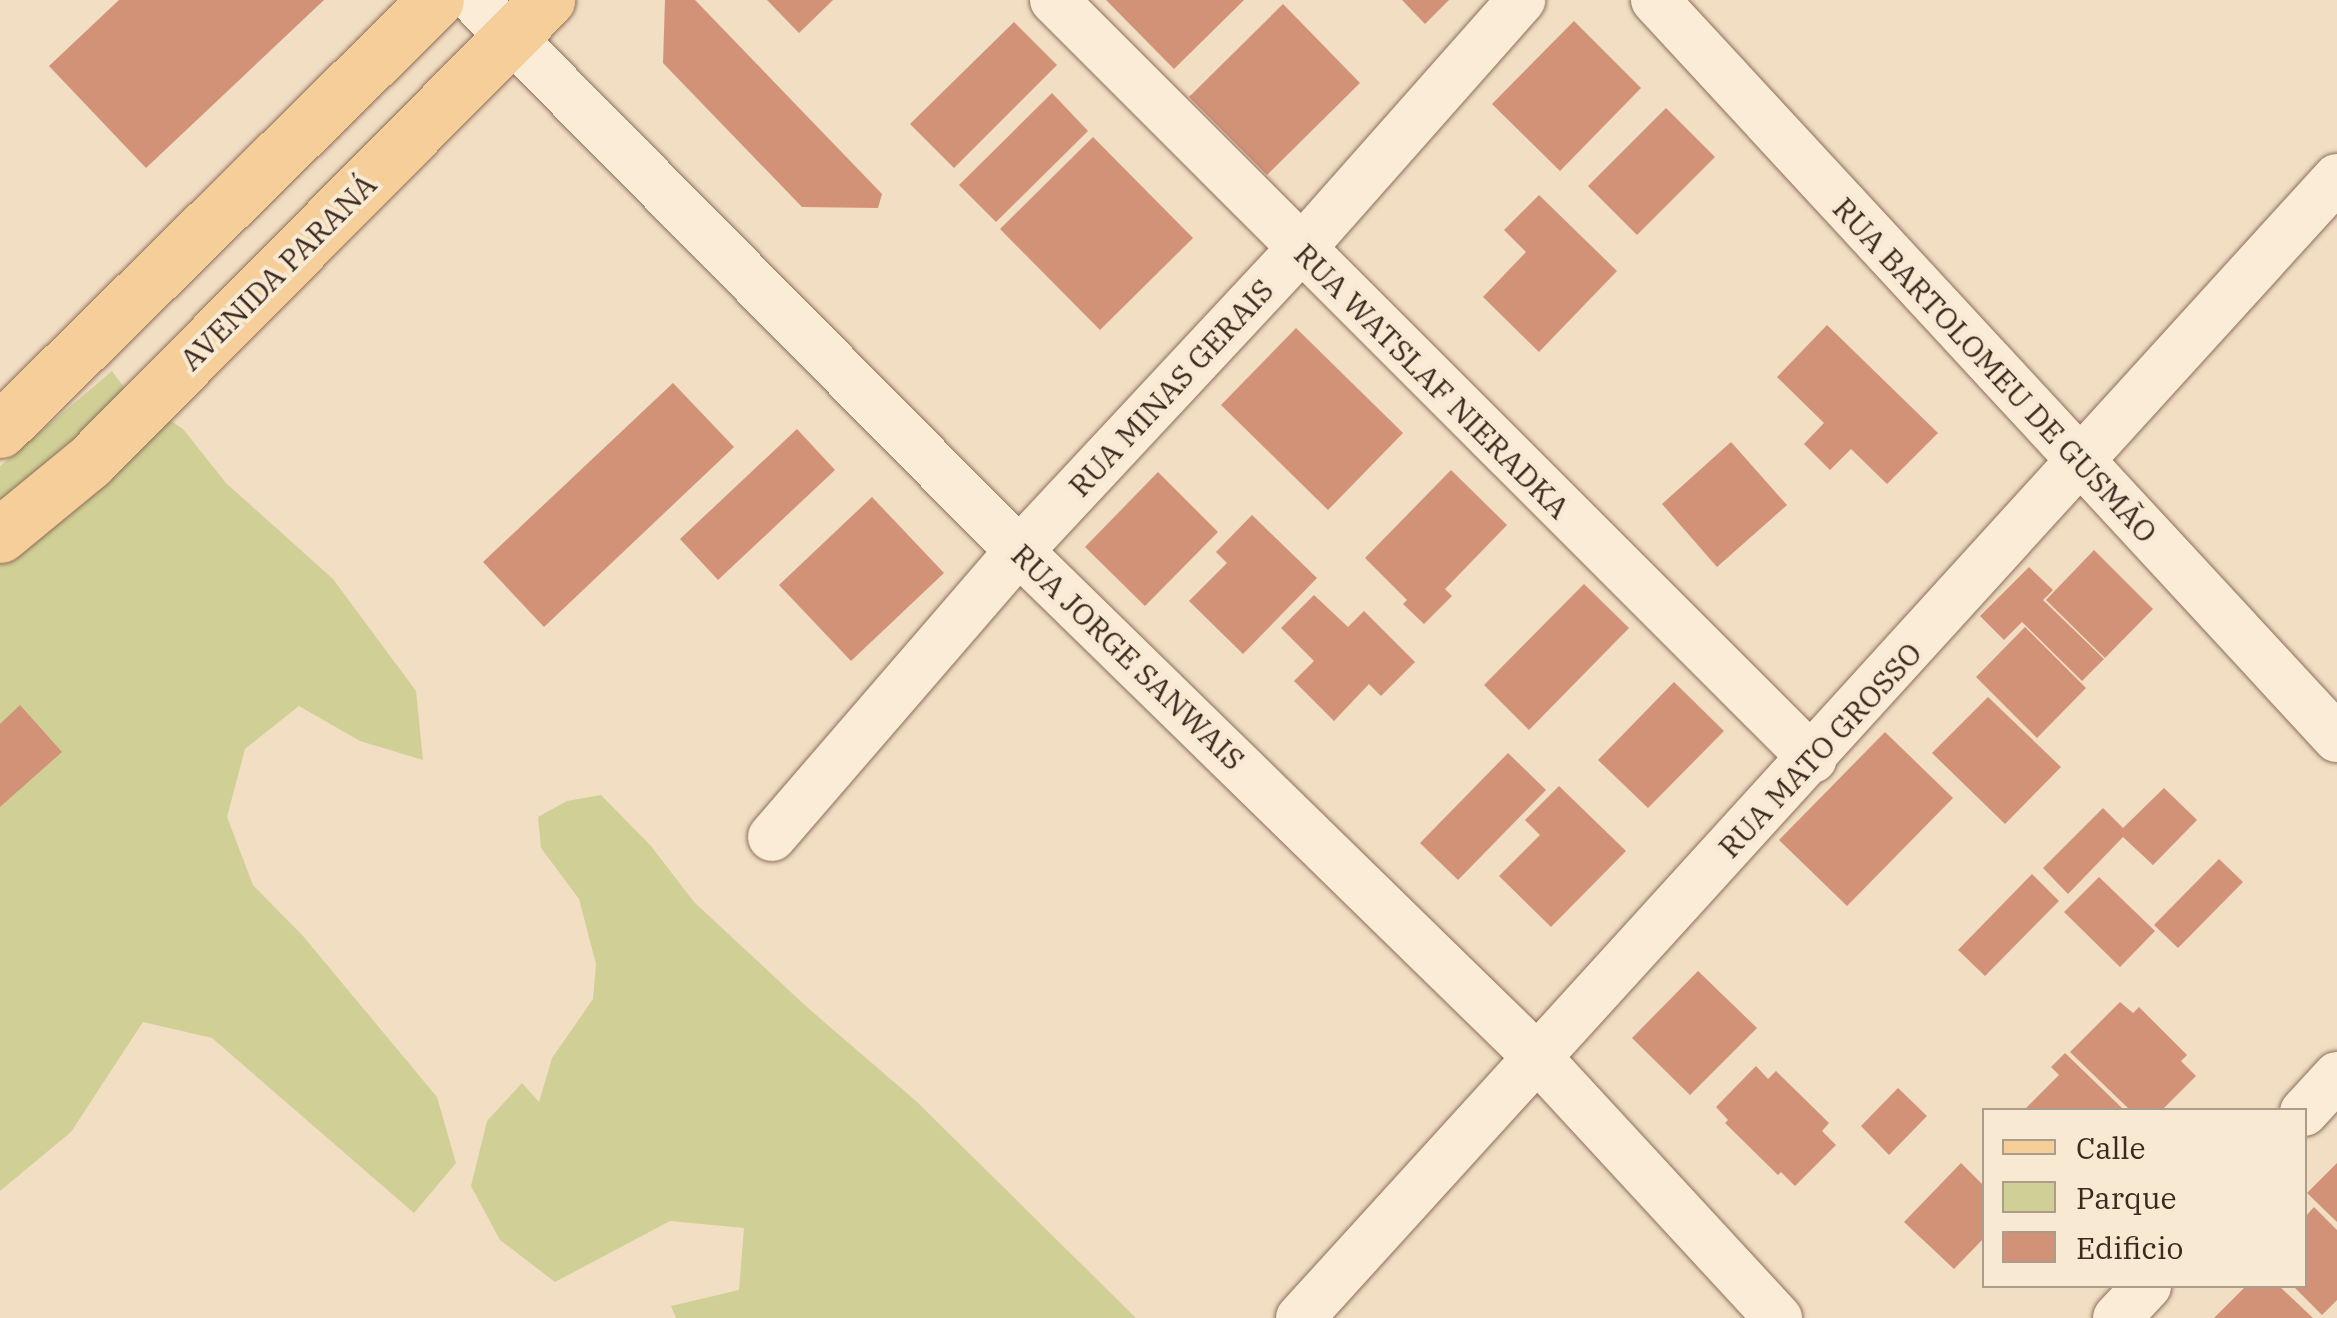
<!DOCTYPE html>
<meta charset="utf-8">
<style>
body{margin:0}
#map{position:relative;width:2337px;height:1318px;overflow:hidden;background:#f1dec3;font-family:"IBM Plex Serif",serif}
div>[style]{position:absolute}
.green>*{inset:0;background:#d0d096}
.building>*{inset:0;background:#d19277}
.roads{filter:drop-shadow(0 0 2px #8c6e59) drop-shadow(0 0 2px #8c6e59)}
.minor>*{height:48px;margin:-24px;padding:0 24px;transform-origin:24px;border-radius:24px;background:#fbecd7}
.primary>*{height:55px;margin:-27.5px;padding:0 27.5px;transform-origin:27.5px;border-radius:27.5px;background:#f6ce99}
span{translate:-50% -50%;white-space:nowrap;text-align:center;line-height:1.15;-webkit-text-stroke:8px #f8e9d3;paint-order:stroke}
.street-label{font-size:30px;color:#3b291e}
.legend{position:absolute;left:1982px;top:1108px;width:325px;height:180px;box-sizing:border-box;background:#f8e9d3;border:2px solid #ac9c8b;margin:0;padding:12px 18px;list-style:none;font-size:30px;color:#3b291e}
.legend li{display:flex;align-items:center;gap:20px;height:50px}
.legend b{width:50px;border:2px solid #ac9c8b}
</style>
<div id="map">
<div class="green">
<div style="clip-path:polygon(112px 371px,126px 390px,183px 429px,226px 483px,333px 579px,416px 691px,423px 760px,360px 741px,299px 706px,245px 749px,227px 817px,253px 885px,303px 936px,437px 1097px,456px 1163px,414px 1213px,212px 1038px,143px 1022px,71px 1132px,0 1191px,0 466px)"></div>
<div style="clip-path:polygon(601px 795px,651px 846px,694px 902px,808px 1008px,916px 1101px,1136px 1318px,676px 1318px,671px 1306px,739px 1290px,744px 1228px,670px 1221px,555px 1282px,500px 1240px,471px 1186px,487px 1121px,522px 1083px,539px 1102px,552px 1058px,593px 999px,596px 964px,579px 899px,541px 848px,538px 817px,567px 801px)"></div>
</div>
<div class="building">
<div style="clip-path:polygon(119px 0,324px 0,146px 168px,49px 66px)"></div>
<div style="clip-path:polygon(665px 0,695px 0,882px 194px,878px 208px,802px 207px,663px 63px)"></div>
<div style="clip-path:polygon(767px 0,833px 0,799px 33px)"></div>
<div style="clip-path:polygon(1106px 0,1244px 0,1174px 69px)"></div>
<div style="clip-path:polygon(1402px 0,1449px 0,1425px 24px)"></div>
<div style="clip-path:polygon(1283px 4px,1360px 83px,1267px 175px,1189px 97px)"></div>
<div style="clip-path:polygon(1574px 21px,1641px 88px,1560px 171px,1492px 104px)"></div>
<div style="clip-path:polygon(1014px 22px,1057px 65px,954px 168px,910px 124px)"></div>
<div style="clip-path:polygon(1052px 93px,1088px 131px,996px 222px,959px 185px)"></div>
<div style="clip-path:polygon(1666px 108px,1715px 157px,1637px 235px,1588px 186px)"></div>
<div style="clip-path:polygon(1093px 137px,1193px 238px,1100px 330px,1000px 229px)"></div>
<div style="clip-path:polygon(1539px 195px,1617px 271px,1539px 352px,1483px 297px,1526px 252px,1504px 230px)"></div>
<div style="clip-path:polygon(1827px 325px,1938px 433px,1887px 484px,1851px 449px,1830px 470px,1804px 444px,1824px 423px,1777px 377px)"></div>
<div style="clip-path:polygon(1296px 328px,1403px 433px,1328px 510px,1221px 405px)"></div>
<div style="clip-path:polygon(673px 383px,734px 447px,544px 627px,483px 562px)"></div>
<div style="clip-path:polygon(797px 429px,835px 470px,718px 580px,680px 539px)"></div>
<div style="clip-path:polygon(1731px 442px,1787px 505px,1717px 567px,1662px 504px)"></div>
<div style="clip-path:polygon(1451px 470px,1507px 525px,1445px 589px,1452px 596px,1424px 624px,1403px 604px,1407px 600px,1365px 558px)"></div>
<div style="clip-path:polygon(1158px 472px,1218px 532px,1145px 606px,1085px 547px)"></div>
<div style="clip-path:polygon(872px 497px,944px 573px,851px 661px,779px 585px)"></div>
<div style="clip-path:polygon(1252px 515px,1317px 578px,1243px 654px,1189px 601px,1227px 563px,1216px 552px)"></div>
<div style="clip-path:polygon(2094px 550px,2153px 609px,2105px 658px,2046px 600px)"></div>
<div style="clip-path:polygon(2029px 567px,2053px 590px,2043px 600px,2104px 659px,2082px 681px,2022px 622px,2004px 640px,1980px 616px)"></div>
<div style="clip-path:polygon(1584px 584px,1629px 628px,1529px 730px,1484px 685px)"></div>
<div style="clip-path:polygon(1314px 595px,1348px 627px,1364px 611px,1415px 662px,1381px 696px,1369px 684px,1334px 721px,1294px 681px,1314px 661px,1281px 628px)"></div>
<div style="clip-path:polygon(2025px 627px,2086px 688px,2037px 738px,1976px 677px)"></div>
<div style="clip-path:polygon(1674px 682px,1724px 731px,1648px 808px,1598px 760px)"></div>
<div style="clip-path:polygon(1988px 697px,2061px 767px,2005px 824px,1932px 753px)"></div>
<div style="clip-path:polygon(20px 705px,62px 752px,0 807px,0 724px)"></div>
<div style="clip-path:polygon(1885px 732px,1953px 798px,1847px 906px,1779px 840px)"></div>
<div style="clip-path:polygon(1508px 753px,1546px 790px,1458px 880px,1420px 843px)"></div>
<div style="clip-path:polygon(1559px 786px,1626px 851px,1551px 927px,1499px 876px,1540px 835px,1525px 820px)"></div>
<div style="clip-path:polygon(2164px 788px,2197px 820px,2153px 865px,2123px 837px,2068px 894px,2043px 868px,2103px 808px,2123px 828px)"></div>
<div style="clip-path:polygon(2219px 859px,2243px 882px,2178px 948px,2154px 925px)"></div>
<div style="clip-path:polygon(2032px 874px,2059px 901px,1985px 976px,1958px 950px)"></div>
<div style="clip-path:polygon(2099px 877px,2155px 931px,2120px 967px,2064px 912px)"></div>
<div style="clip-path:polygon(1698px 971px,1757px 1028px,1690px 1095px,1632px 1038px)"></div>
<div style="clip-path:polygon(2120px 1002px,2133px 1013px,2139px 1007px,2187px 1055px,2181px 1061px,2196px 1076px,2162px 1110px,2130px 1110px,2070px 1052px)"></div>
<div style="clip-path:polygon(2065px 1053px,2124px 1110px,2024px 1110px,2059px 1075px,2051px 1067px)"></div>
<div style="clip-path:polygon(1756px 1066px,1768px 1079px,1776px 1071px,1829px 1123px,1822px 1131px,1836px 1145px,1795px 1186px,1781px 1172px,1778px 1175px,1725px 1123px,1728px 1120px,1716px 1107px)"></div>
<div style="clip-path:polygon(1898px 1088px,1927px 1116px,1889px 1155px,1861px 1126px)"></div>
<div style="clip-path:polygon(1961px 1163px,1984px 1186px,1984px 1238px,1954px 1269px,1904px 1222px)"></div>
<div style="clip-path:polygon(2337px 1163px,2337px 1222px,2307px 1193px)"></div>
<div style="clip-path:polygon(2314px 1207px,2337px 1230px,2337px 1300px,2322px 1315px,2293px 1286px,2304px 1286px,2304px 1218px)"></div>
<div style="clip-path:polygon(2246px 1286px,2279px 1286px,2313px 1318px,2214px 1318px)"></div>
</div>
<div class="roads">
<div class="minor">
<div style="left:474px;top:0;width:775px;rotate:45.31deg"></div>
<div style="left:1019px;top:551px;width:723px;rotate:44.33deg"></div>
<div style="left:1536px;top:1056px;width:357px;rotate:47.3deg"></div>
<div style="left:1054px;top:0;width:1073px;rotate:45deg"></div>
<div style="left:1655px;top:0;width:1005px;rotate:47.26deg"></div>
<div style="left:772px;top:837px;width:378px;rotate:-49.2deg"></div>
<div style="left:1019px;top:551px;width:412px;rotate:-47deg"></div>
<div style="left:1300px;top:250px;width:334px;rotate:-48.5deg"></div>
<div style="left:2304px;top:1112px;width:49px;rotate:-47.5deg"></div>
<div style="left:1300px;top:1318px;width:1541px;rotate:-47.71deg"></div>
<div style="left:2117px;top:1318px;width:44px;rotate:-46.8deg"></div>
</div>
<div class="primary">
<div style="left:0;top:430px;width:612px;rotate:-44.6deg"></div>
<div style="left:0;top:535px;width:115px;rotate:-39.4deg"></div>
<div style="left:89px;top:462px;width:651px;rotate:-45.25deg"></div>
</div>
</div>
<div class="street-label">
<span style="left:278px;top:272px;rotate:-45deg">AVENIDA PARANÁ</span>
<span style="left:1995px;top:370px;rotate:47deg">RUA BARTOLOMEU DE GUSMÃO</span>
<span style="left:1432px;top:381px;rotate:45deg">RUA WATSLAF NIERADKA</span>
<span style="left:1171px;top:388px;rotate:-47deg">RUA MINAS GERAIS</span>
<span style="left:1128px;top:657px;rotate:44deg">RUA JORGE SANWAIS</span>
<span style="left:1820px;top:750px;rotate:-47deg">RUA MATO GROSSO</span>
</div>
<ul class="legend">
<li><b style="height:12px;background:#f6ce99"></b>Calle</li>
<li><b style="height:28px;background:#d0d096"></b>Parque</li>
<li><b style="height:28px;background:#d19277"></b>Edificio</li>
</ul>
</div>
